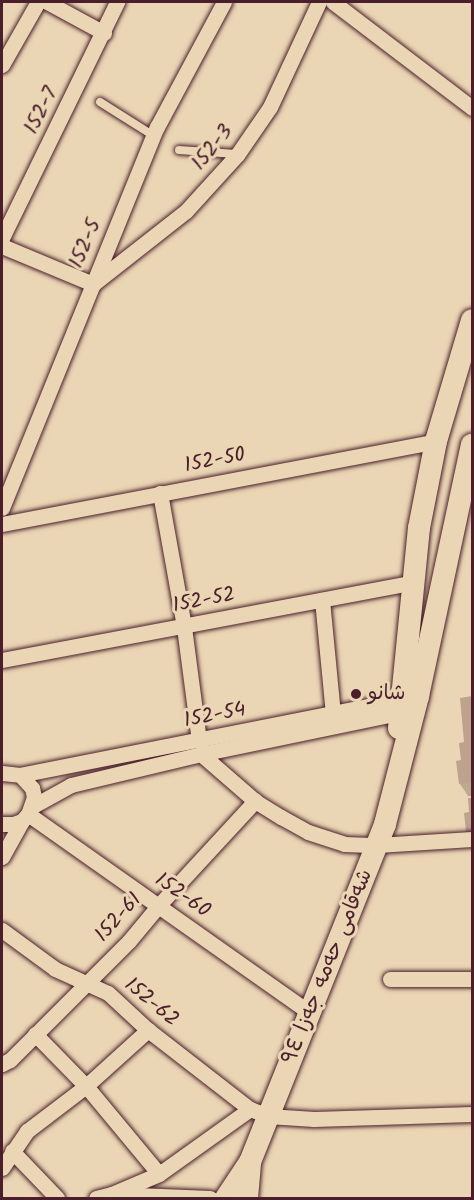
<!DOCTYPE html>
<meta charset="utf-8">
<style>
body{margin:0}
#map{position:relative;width:474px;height:1200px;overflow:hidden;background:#ead5b4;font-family:Kalam,"Playpen Sans Arabic",sans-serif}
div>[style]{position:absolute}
.shadow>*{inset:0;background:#0003}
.building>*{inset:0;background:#bda38e}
.roads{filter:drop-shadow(0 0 2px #4a1f2b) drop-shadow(0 0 2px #4a1f2b)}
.lane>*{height:8px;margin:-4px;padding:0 4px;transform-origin:4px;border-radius:4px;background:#ead5b4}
.street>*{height:15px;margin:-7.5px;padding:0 7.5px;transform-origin:7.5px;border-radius:7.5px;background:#ead5b4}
.secondary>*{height:22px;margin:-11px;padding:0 11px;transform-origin:11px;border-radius:11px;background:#ead5b4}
.dots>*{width:16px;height:16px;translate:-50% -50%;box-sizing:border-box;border:3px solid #ead5b4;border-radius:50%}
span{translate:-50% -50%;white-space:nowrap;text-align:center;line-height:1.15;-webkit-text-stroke:6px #ead5b4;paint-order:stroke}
.street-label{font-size:21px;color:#4a1f2b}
.poi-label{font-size:21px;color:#4a1f2b}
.left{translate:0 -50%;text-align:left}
.frame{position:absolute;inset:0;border:3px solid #4a1f2b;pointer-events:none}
</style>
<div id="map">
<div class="shadow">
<div style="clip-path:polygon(472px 698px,472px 796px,468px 796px,460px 784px,466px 743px,462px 699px)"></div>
</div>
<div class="building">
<div style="clip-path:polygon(472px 696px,472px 783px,459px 784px,456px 761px,461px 760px,459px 743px,464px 742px,460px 698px)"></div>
<div style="clip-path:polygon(468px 798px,472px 798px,472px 832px,466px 832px,464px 813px,469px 812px)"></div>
</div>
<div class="roads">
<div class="lane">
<div style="left:100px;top:102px;width:64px;rotate:32.2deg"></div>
<div style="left:179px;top:150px;width:57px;rotate:4deg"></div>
</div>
<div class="street">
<div style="left:47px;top:2px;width:65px;rotate:28.5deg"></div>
<div style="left:333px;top:2px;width:175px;rotate:37.3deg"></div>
<div style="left:2px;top:65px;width:73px;rotate:-60.3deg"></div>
<div style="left:2px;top:238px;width:263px;rotate:-64deg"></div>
<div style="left:2px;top:246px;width:99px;rotate:22.7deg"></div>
<div style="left:93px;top:284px;width:118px;rotate:-38.1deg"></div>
<div style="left:186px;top:211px;width:76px;rotate:-47.7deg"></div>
<div style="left:237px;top:155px;width:58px;rotate:-55.5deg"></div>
<div style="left:270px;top:107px;width:116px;rotate:-65deg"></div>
<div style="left:160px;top:493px;width:136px;rotate:79.8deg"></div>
<div style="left:184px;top:627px;width:115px;rotate:82.5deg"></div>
<div style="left:2px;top:508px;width:411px;rotate:-67.9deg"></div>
<div style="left:157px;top:127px;width:142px;rotate:-61.8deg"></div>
<div style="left:2px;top:524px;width:442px;rotate:-10.8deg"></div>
<div style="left:322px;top:600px;width:116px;rotate:84.5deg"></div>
<div style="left:2px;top:660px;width:419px;rotate:-10.7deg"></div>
<div style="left:201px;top:754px;width:72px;rotate:41deg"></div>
<div style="left:255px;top:801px;width:31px;rotate:32deg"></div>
<div style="left:281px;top:817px;width:31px;rotate:29deg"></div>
<div style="left:308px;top:832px;width:38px;rotate:18deg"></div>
<div style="left:344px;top:844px;width:33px;rotate:2deg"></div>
<div style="left:377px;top:845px;width:95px;rotate:-3.6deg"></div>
<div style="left:2px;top:773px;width:18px;rotate:6deg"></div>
<div style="left:20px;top:775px;width:18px;rotate:47deg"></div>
<div style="left:32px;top:788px;width:9px;rotate:77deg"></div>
<div style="left:34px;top:797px;width:18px;rotate:109deg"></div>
<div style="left:28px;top:814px;width:9px;rotate:131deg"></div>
<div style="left:22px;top:821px;width:9px;rotate:162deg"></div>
<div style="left:13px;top:824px;width:11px;rotate:180deg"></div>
<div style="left:20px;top:775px;width:397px;rotate:-11.2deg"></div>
<div style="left:33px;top:806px;width:43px;rotate:-28.9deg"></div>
<div style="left:71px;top:785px;width:134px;rotate:-13.4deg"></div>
<div style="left:201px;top:754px;width:212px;rotate:-11.7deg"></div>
<div style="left:28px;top:814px;width:345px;rotate:35.2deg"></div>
<div style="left:2px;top:857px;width:41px;rotate:-60.9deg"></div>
<div style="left:2px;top:930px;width:66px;rotate:36.3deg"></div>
<div style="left:55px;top:969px;width:58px;rotate:24.4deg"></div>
<div style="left:108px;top:993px;width:54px;rotate:42.8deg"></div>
<div style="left:148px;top:1030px;width:129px;rotate:37.8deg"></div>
<div style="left:250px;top:1109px;width:19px;rotate:21deg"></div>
<div style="left:268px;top:1116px;width:46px;rotate:3.7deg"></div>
<div style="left:314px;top:1119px;width:158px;rotate:-1.8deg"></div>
<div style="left:390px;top:979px;width:82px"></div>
<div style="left:35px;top:1034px;width:73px;rotate:45.6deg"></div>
<div style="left:86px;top:1086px;width:114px;rotate:50.3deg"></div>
<div style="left:2px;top:1064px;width:9px;rotate:-27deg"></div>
<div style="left:10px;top:1060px;width:168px;rotate:-45deg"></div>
<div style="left:129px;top:941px;width:47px;rotate:-50.2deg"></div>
<div style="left:159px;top:905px;width:142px;rotate:-47.3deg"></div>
<div style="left:12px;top:1151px;width:65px;rotate:46.2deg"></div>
<div style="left:2px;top:1168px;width:45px;rotate:-56deg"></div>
<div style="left:27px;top:1131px;width:74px;rotate:-37.3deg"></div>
<div style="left:86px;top:1086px;width:84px;rotate:-42.1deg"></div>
<div style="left:112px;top:1194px;width:51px;rotate:-23.1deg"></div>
<div style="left:159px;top:1174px;width:112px;rotate:-35.5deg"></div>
<div style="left:96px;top:1198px;width:16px;rotate:-14deg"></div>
<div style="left:112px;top:1194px;width:98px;rotate:2.3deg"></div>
</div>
<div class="secondary">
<div style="left:399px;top:728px;width:201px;rotate:-84.3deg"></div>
<div style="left:419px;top:528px;width:89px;rotate:-78.9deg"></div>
<div style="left:436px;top:441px;width:126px;rotate:-73.4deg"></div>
<div style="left:226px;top:1198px;width:43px;rotate:-56.3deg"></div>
<div style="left:250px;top:1162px;width:364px;rotate:-68.2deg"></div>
<div style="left:385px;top:824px;width:132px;rotate:-75.5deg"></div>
<div style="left:418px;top:696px;width:257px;rotate:-77.9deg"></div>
<div style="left:247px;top:1198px;width:36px;rotate:-85deg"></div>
</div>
</div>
<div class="dots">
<div style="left:356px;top:694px;background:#4a1f2b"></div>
</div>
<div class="street-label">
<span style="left:42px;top:111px;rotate:-63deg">152-7</span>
<span style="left:213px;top:148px;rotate:-51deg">152-3</span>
<span style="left:86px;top:244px;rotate:-67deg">152-5</span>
<span style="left:215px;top:461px;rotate:-11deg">152-50</span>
<span style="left:204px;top:601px;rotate:-11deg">152-52</span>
<span style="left:215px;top:716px;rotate:-11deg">152-54</span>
<span style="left:182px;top:896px;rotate:35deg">152-60</span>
<span style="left:119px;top:918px;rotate:-48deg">152-61</span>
<span style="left:328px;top:967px;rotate:-68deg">شەقامی حەمە جەزا ٩٤</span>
<span style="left:151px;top:1003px;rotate:40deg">152-62</span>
</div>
<div class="poi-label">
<span class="left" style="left:368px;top:694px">شانو</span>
</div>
<div class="frame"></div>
</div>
